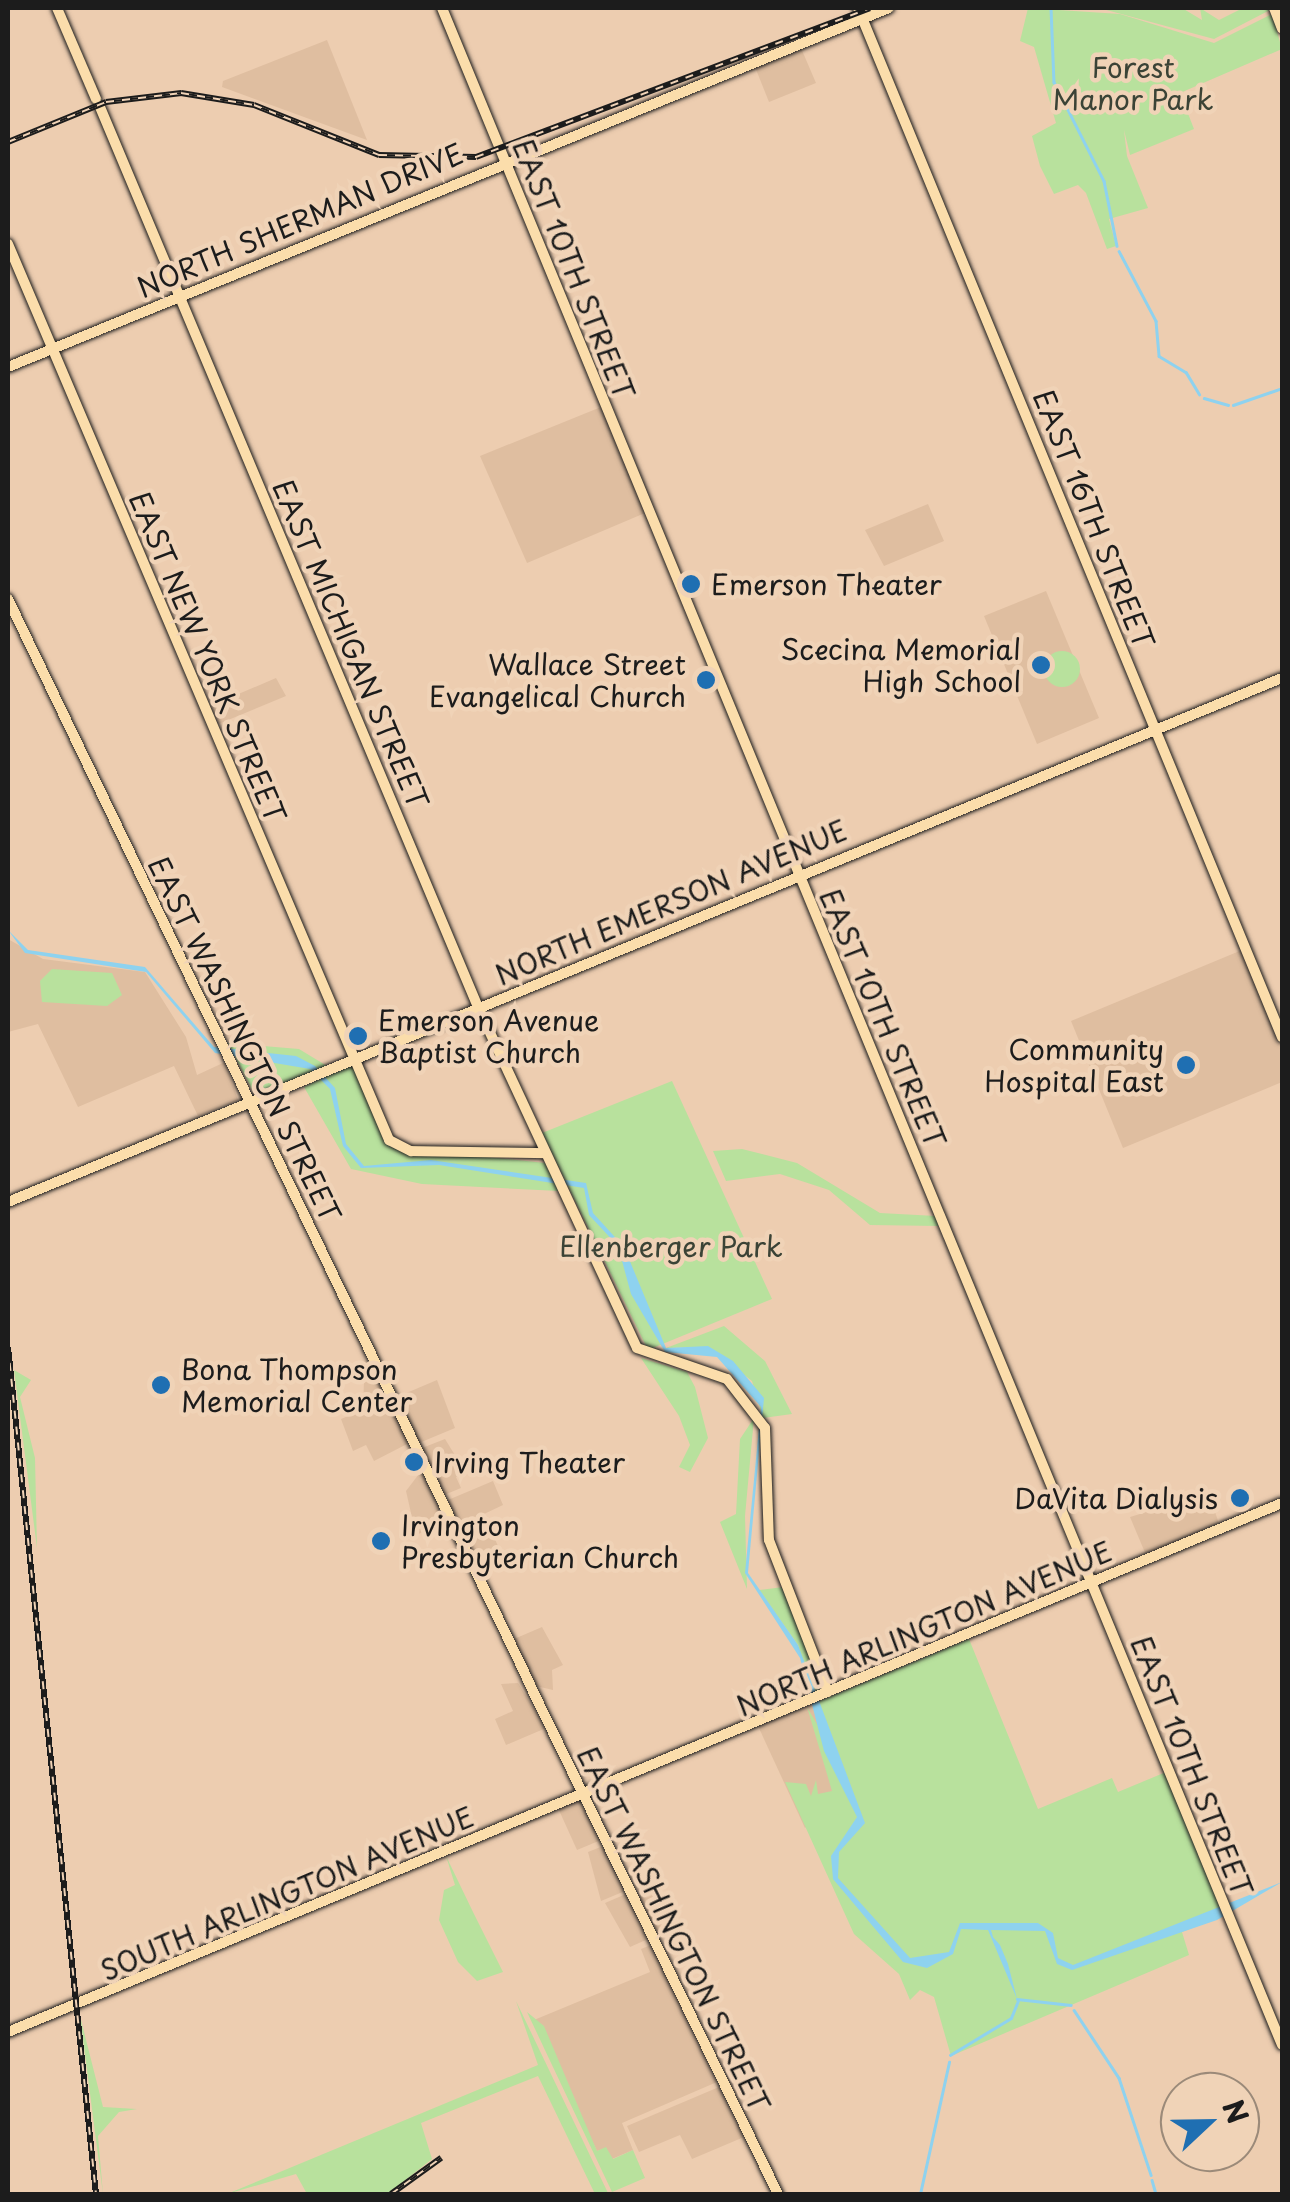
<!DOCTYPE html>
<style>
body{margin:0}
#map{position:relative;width:1290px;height:2202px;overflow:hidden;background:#edcdb0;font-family:"Playpen Sans",sans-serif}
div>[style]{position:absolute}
.built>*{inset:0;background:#dfbea0}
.green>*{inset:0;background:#b8e19d}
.round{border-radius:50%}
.water>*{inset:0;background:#8ed2ef}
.stream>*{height:2.5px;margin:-1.25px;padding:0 1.25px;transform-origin:1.25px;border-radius:1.25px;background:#8ed2ef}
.roads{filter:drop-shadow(0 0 2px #1c1c1c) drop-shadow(0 0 2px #1c1c1c)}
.major>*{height:10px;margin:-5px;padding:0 5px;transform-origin:5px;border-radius:5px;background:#fbddab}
.rail>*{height:6px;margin-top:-3px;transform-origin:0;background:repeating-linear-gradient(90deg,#f0d3b7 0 8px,#1c1c1c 0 16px);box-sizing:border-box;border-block:2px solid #1c1c1c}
.dots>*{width:28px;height:28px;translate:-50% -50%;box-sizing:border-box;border:5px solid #f0d3b7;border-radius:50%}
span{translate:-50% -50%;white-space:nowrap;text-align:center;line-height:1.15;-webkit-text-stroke:9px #f0d3b7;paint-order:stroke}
.park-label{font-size:28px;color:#3b4336}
.street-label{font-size:28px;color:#1c1c1c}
.poi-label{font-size:28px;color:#1c1c1c}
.left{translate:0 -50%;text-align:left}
.right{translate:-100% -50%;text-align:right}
.frame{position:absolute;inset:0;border:10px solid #1c1c1c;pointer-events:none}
.north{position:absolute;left:1160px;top:2072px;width:100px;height:100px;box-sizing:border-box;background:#f0d3b7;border:2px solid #9b8a79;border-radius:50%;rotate:68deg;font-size:28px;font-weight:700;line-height:40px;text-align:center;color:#1c1c1c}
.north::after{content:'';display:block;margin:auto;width:35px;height:45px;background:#1f6fb2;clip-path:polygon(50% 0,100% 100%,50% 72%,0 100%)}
</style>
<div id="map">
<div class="built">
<div style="clip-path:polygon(327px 40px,367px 140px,222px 87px,223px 81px)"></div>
<div style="clip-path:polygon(801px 48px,816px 83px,769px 102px,755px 67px)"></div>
<div style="clip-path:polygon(601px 407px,645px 513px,527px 563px,480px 456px)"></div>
<div style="clip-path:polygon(928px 504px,944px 541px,884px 566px,865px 530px)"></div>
<div style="clip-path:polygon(1046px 591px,1099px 718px,1037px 744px,984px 616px)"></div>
<div style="clip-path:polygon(276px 678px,286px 696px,216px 725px,208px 707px)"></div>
<div style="clip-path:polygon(8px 939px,43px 959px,145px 972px,186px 1037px,197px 1075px,225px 1062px,238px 1100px,198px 1116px,174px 1066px,78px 1107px,38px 1024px,8px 1032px)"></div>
<div style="clip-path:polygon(1242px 950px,1282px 1048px,1282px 1082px,1123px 1148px,1071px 1021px)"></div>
<div style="clip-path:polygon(375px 1374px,409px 1443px,374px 1461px,366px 1445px,353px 1451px,341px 1419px,363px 1410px,364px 1380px)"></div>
<div style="clip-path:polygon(437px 1380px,455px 1428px,419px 1443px,397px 1397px)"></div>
<div style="clip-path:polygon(445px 1439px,466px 1473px,456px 1477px,461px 1488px,444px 1495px,422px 1448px)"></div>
<div style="clip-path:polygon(422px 1470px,447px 1522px,416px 1535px,406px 1491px)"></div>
<div style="clip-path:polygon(493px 1481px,503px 1505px,484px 1514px,501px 1553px,477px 1562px,448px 1500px)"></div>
<div style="clip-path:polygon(1209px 1493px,1219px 1524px,1146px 1555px,1130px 1517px)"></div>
<div style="clip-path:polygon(542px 1627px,563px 1665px,552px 1670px,553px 1690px,536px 1686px,514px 1639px)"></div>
<div style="clip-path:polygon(518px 1683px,546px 1728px,506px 1745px,495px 1719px,513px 1711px,501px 1684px)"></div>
<div style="clip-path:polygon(812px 1704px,843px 1780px,805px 1828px,758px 1726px)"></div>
<div style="clip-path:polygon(579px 1799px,601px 1840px,577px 1850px,558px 1808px)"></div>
<div style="clip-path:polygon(603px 1846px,625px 1891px,601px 1901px,588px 1852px)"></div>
<div style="clip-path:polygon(659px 1885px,679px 1927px,657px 1936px,637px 1894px)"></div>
<div style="clip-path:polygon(626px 1894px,648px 1939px,630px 1947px,605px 1903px)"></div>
<div style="clip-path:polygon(651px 1945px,717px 2082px,622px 2123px,633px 2150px,612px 2159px,606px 2148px,597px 2151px,534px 2020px,650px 1972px,641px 1949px)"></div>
<div style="clip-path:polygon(719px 2087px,744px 2137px,692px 2159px,680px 2135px,639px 2152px,627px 2126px)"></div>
</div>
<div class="green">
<div style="clip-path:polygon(1028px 8px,1120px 14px,1214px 43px,1272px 14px,1282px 49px,1180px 93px,1194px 129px,1130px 155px,1124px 130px,1127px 156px,1148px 208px,1109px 219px,1116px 246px,1107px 249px,1086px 193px,1078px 185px,1054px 194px,1040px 166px,1032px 136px,1056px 123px,1034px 47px,1020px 41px)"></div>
<div style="clip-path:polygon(1099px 8px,1182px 8px,1202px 20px,1200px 8px,1219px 20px,1243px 8px,1270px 10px,1214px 39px)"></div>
<div class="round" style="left:1044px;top:651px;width:36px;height:36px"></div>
<div style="clip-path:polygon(52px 969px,112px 973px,122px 995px,107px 1006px,42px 1002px,40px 981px)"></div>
<div style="clip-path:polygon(228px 1043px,299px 1049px,327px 1066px,255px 1095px)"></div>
<div style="clip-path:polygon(352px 1063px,393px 1147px,545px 1163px,559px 1191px,422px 1184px,351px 1169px,304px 1087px)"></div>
<div style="clip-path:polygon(672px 1081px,772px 1299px,648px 1350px,542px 1133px)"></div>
<div style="clip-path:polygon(742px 1149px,797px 1163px,880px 1213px,936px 1216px,939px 1226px,870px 1225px,829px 1190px,780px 1174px,726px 1181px,713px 1151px)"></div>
<div style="clip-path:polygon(724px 1326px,765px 1361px,792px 1414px,763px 1418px,752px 1381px,708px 1347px,666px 1348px)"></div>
<div style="clip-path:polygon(641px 1358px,687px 1372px,695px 1387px,708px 1438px,690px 1472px,679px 1467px,690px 1445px,679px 1416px)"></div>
<div style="clip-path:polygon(14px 1370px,31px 1380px,20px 1397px,35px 1458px,37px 1548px)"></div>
<div style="clip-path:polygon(754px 1418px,745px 1516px,747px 1589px,720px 1522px,736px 1514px,740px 1439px)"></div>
<div style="clip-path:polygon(783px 1587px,822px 1688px,813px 1694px,798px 1645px,759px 1590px)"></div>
<div style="clip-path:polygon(969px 1639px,1038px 1809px,1112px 1778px,1118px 1792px,1166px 1772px,1223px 1910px,1185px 1925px,1218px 1918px,1182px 1932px,1189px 1955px,951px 2056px,934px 1997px,920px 1990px,910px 2000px,899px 1974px,854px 1934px,785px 1782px,806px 1784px,811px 1796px,816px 1780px,818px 1794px,832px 1791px,807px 1707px,829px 1745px,815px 1703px)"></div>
<div style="clip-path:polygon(446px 1856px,473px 1912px,503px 1972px,477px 1981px,458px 1962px,439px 1920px,444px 1890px,455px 1885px)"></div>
<div style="clip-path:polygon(516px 2001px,608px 2193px,595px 2194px,538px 2076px,421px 2123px,432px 2159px,388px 2194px,307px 2194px,296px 2174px,227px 2194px,538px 2065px)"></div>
<div style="clip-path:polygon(527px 2012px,544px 2026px,597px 2151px,606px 2147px,613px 2159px,633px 2150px,645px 2178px,612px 2192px)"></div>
<div style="clip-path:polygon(80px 2016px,103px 2107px,137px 2109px,119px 2112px,98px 2136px,103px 2194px)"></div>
</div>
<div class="water">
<div style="clip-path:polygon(8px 930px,28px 950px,145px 967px,214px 1047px,296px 1056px,315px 1066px,335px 1088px,346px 1144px,364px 1166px,431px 1160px,586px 1183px,593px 1213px,624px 1247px,666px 1348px,708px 1346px,733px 1361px,764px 1398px,748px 1573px,798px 1645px,865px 1823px,839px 1852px,838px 1878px,910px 1958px,949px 1952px,960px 1923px,1038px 1923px,1053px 1933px,1058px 1958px,1073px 1965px,1282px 1882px,1217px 1920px,1072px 1970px,1057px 1964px,1045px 1931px,991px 1930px,993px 1937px,1000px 1945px,1008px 1964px,1017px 1999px,988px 1930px,961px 1929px,953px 1954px,927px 1968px,903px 1962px,833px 1879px,831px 1856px,857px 1817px,824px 1751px,800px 1658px,745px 1573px,761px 1407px,717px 1357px,665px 1352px,631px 1294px,618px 1246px,589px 1215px,584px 1188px,439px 1165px,361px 1168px,343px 1146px,330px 1089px,310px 1069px,215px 1053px,146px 972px,25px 953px)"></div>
</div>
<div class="stream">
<div style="left:1051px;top:8px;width:74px;rotate:87.7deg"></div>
<div style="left:1054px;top:82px;width:111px;rotate:63.2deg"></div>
<div style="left:1104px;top:181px;width:66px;rotate:78.7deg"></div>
<div style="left:1119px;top:251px;width:79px;rotate:62.1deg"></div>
<div style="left:1156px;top:321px;width:35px;rotate:85deg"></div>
<div style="left:1159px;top:356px;width:31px;rotate:31deg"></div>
<div style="left:1186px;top:372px;width:26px;rotate:59deg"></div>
<div style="left:1204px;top:398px;width:25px;rotate:16deg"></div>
<div style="left:1233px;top:405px;width:52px;rotate:-19.1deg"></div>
<div style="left:1017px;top:1999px;width:54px;rotate:6.3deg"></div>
<div style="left:1074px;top:2010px;width:82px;rotate:56.5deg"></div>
<div style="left:1119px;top:2078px;width:102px;rotate:71.7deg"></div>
<div style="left:950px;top:2055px;width:71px;rotate:-31.2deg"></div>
<div style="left:1011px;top:2018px;width:18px;rotate:-68deg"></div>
<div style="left:1152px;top:2180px;width:15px;rotate:74deg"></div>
<div style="left:920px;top:2194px;width:135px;rotate:-77.6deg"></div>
</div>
<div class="roads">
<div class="major">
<div style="left:57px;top:8px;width:99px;rotate:66.8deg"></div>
<div style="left:442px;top:8px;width:2203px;rotate:67.59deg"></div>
<div style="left:858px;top:8px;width:1113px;rotate:67.61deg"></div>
<div style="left:1274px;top:8px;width:22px;rotate:69deg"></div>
<div style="left:100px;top:107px;width:976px;rotate:67.22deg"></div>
<div style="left:478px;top:1007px;width:376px;rotate:65deg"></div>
<div style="left:637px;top:1348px;width:95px;rotate:19deg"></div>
<div style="left:727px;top:1379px;width:62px;rotate:52.2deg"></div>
<div style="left:765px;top:1428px;width:112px;rotate:88deg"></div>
<div style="left:769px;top:1540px;width:163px;rotate:68.8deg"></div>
<div style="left:8px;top:244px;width:974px;rotate:66.96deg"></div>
<div style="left:389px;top:1140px;width:25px;rotate:27deg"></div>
<div style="left:411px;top:1151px;width:134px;rotate:0.9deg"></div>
<div style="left:8px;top:367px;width:951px;rotate:-22.17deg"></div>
<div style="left:8px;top:599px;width:1204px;rotate:64.31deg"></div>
<div style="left:8px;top:1202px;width:1378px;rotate:-22.36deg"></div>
<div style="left:527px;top:1679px;width:573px;rotate:64.02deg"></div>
<div style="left:8px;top:2032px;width:1379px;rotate:-22.55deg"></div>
</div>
</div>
<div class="rail">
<div style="left:8px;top:142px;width:106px;rotate:-22.2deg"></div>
<div style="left:106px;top:102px;width:76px;rotate:-6.8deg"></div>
<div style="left:181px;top:93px;width:74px;rotate:9.3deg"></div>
<div style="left:254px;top:105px;width:135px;rotate:21.8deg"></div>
<div style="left:379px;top:155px;width:97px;rotate:1.2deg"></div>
<div style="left:476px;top:157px;width:421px;rotate:-20.7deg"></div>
<div style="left:8px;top:1347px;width:852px;rotate:84.07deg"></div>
<div style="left:391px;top:2194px;width:62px;rotate:-35.8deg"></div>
</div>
<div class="dots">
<div style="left:691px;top:584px;background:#1f6fb2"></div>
<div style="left:1041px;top:665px;background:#1f6fb2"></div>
<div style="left:706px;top:680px;background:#1f6fb2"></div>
<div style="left:358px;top:1036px;background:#1f6fb2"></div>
<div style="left:1186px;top:1065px;background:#1f6fb2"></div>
<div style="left:161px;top:1385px;background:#1f6fb2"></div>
<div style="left:414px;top:1462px;background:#1f6fb2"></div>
<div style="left:1240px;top:1498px;background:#1f6fb2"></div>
<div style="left:381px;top:1541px;background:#1f6fb2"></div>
</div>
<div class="park-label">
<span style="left:1133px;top:83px">Forest<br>Manor Park</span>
<span style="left:671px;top:1246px">Ellenberger Park</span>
</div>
<div class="street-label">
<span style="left:300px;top:220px;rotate:-23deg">NORTH SHERMAN DRIVE</span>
<span style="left:574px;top:269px;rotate:68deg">EAST 10TH STREET</span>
<span style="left:1094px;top:519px;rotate:68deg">EAST 16TH STREET</span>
<span style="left:351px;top:644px;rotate:67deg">EAST MICHIGAN STREET</span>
<span style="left:208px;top:657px;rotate:67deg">EAST NEW YORK STREET</span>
<span style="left:671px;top:902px;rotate:-23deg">NORTH EMERSON AVENUE</span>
<span style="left:883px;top:1018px;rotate:67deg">EAST 10TH STREET</span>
<span style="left:245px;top:1039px;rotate:64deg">EAST WASHINGTON STREET</span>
<span style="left:924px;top:1628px;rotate:-23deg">NORTH ARLINGTON AVENUE</span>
<span style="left:1192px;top:1766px;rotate:68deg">EAST 10TH STREET</span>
<span style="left:287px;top:1893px;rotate:-23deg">SOUTH ARLINGTON AVENUE</span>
<span style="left:674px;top:1929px;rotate:64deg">EAST WASHINGTON STREET</span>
</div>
<div class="poi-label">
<span class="left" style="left:711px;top:584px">Emerson Theater</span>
<span class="right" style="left:1021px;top:665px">Scecina Memorial<br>High School</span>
<span class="right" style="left:686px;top:680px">Wallace Street<br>Evangelical Church</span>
<span class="left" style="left:378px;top:1036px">Emerson Avenue<br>Baptist Church</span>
<span class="right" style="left:1164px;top:1065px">Community<br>Hospital East</span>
<span class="left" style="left:181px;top:1385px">Bona Thompson<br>Memorial Center</span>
<span class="left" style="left:434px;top:1462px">Irving Theater</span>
<span class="right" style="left:1218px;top:1498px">DaVita Dialysis</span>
<span class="left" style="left:401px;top:1541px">Irvington<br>Presbyterian Church</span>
</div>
<div class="frame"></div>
<div class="north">N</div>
</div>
